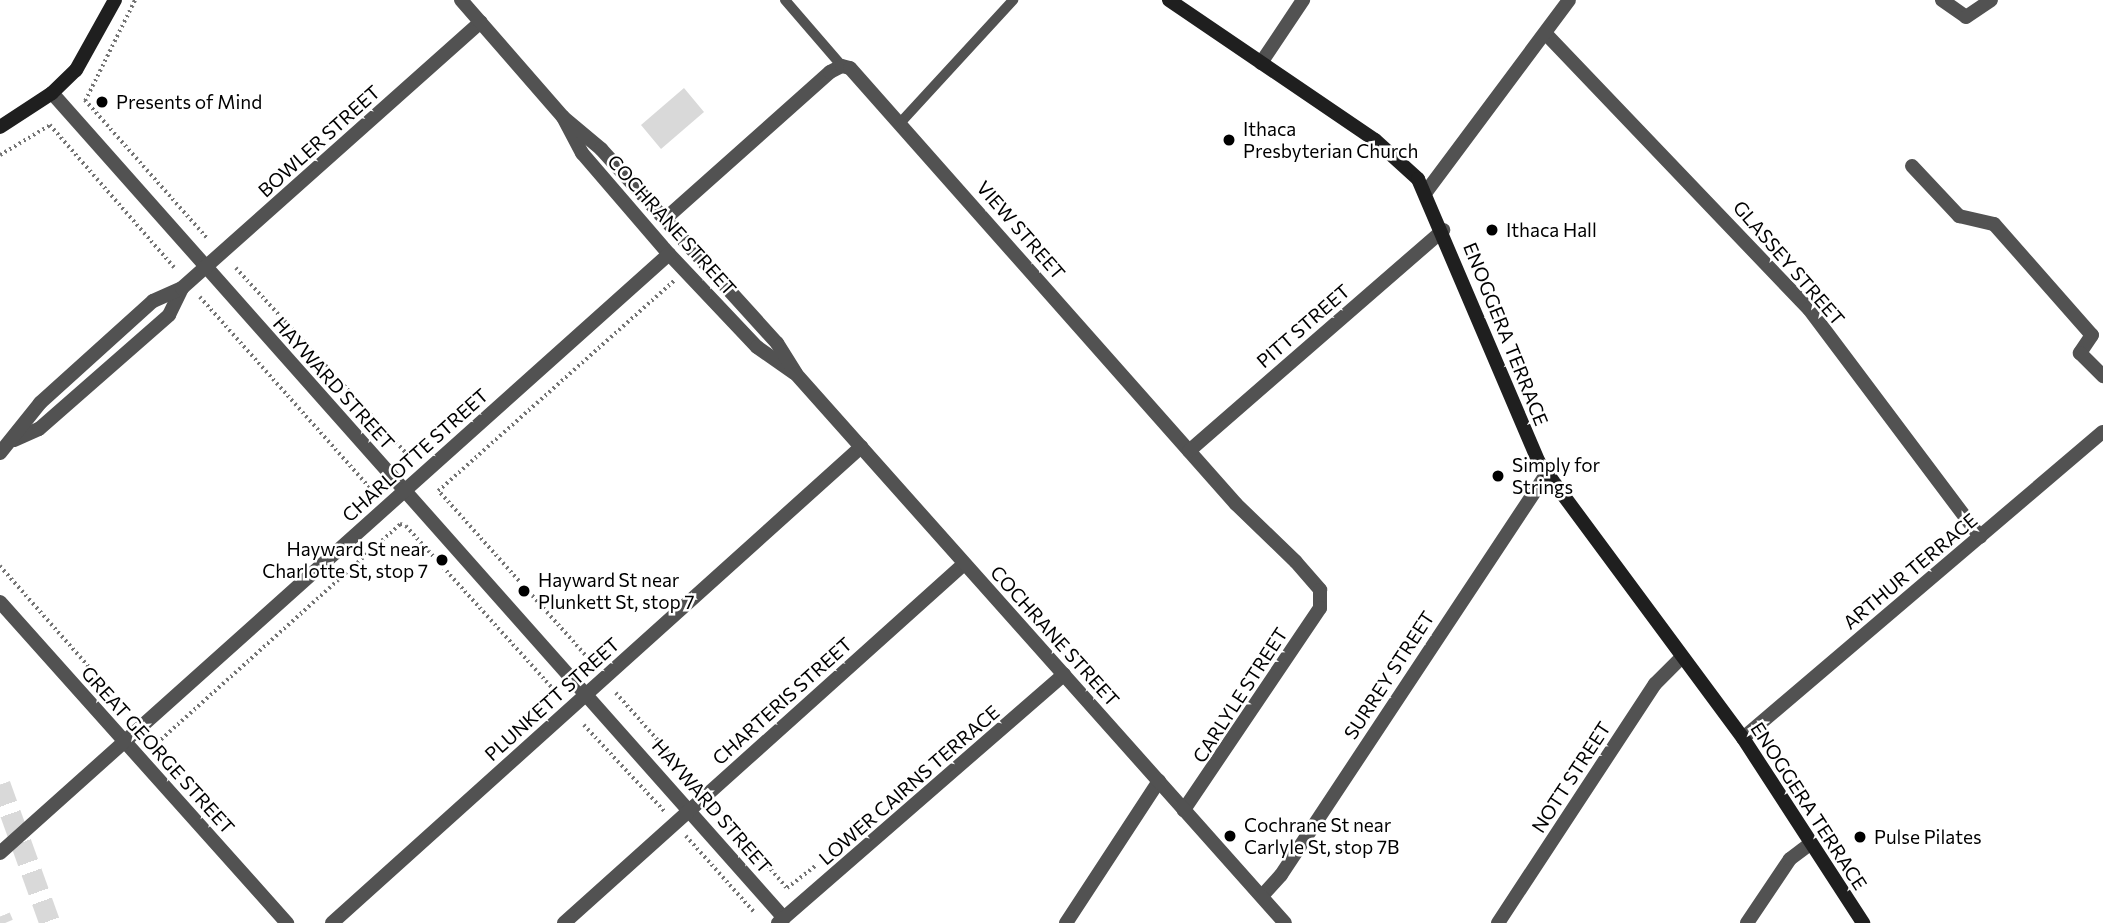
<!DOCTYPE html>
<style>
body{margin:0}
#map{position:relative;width:2103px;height:923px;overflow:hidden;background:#fff;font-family:Commissioner,sans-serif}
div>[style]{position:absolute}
.green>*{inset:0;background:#d9d9d9}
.motorway-tunnel>*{height:21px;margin-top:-10.5px;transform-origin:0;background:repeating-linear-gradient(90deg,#d9d9d9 0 21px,transparent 0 31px)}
.path>*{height:3.5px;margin-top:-1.75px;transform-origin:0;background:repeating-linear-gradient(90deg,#747474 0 2px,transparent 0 5.5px)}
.service>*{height:10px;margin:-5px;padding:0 5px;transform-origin:5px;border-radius:5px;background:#525252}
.minor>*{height:14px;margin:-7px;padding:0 7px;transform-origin:7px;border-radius:7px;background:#525252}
.tertiary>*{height:14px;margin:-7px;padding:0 7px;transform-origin:7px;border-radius:7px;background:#525252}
.secondary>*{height:14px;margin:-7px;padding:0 7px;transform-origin:7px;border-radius:7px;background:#1f1f1f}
.dots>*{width:19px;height:19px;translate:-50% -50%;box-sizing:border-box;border:4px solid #fff;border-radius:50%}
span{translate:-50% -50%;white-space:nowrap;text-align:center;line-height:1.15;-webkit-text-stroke:5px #fff;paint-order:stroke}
.poi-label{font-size:19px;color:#000}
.left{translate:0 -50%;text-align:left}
.right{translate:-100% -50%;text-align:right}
.street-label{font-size:19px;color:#000}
</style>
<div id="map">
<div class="green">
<div style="clip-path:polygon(684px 88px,704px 112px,661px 149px,641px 125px)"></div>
</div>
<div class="motorway-tunnel">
<div style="left:0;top:784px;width:148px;rotate:70.2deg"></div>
<div style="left:0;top:916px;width:8px;rotate:67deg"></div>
</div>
<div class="path">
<div style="left:85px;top:100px;width:184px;rotate:48.5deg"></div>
<div style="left:85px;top:101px;width:113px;rotate:-63.7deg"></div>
<div style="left:50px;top:125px;width:189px;rotate:48.9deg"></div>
<div style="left:0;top:155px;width:58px;rotate:-31deg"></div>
<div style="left:236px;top:268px;width:255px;rotate:47.4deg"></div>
<div style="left:200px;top:297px;width:259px;rotate:48.3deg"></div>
<div style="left:0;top:566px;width:191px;rotate:48.6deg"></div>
<div style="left:592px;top:663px;width:231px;rotate:-131.8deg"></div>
<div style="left:438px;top:491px;width:316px;rotate:-41.7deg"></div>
<div style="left:616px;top:693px;width:119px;rotate:48.4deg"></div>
<div style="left:584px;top:725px;width:119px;rotate:47deg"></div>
<div style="left:157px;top:743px;width:327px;rotate:-42deg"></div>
<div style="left:400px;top:524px;width:6px;rotate:18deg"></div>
<div style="left:406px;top:526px;width:224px;rotate:47.9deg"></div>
<div style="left:717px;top:807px;width:107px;rotate:49.2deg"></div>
<div style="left:787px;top:888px;width:37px;rotate:-38deg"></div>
<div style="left:686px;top:836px;width:103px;rotate:48.1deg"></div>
</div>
<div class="service">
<div style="left:785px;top:0;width:87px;rotate:49.2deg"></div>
<div style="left:901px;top:122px;width:166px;rotate:-47.4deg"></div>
</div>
<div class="minor">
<div style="left:1942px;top:0;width:29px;rotate:35deg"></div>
<div style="left:1966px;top:17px;width:30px;rotate:-34deg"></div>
<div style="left:1546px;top:34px;width:381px;rotate:46.3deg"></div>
<div style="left:1809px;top:309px;width:285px;rotate:53.1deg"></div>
<div style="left:1261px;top:63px;width:76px;rotate:-56.3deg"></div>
<div style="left:52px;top:93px;width:1103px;rotate:48.42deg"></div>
<div style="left:1912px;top:166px;width:69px;rotate:46.8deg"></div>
<div style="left:1959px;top:216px;width:36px;rotate:13deg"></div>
<div style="left:1994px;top:224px;width:148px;rotate:48.6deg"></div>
<div style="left:2092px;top:335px;width:22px;rotate:124deg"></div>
<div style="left:2080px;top:353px;width:33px;rotate:45deg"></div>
<div style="left:665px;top:219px;width:221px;rotate:-41.7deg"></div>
<div style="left:830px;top:72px;width:13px;rotate:-27deg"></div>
<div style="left:842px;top:66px;width:8px;rotate:14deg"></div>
<div style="left:850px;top:68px;width:582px;rotate:48.48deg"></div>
<div style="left:1236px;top:504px;width:83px;rotate:44deg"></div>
<div style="left:1296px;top:562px;width:37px;rotate:49deg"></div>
<div style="left:1320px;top:590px;width:18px;rotate:90deg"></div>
<div style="left:1320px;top:608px;width:244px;rotate:124deg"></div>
<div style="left:14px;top:440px;width:27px;rotate:-24deg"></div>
<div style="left:39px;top:429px;width:173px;rotate:-41.2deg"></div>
<div style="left:169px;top:315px;width:30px;rotate:-64deg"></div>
<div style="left:1189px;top:451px;width:337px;rotate:-41deg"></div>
<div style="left:0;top:453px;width:64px;rotate:-51.3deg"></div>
<div style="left:40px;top:403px;width:152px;rotate:-42.1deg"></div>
<div style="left:153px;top:301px;width:32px;rotate:-24deg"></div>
<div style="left:182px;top:288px;width:400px;rotate:-41.7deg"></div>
<div style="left:1262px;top:896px;width:28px;rotate:-48deg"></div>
<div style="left:1281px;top:875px;width:481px;rotate:-56.5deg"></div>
<div style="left:332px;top:923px;width:712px;rotate:-41.98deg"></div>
<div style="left:564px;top:923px;width:537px;rotate:-41.91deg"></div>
<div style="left:778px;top:923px;width:379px;rotate:-41deg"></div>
<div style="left:1066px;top:923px;width:170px;rotate:-56.8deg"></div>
<div style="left:1498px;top:923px;width:286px;rotate:-56.7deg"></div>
<div style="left:1655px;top:684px;width:38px;rotate:-45deg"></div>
<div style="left:1747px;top:923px;width:77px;rotate:-56.1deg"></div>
<div style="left:1790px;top:859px;width:26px;rotate:-37deg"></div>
</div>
<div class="tertiary">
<div style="left:461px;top:0;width:155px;rotate:48.9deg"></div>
<div style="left:563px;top:117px;width:41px;rotate:62.2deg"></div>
<div style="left:582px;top:153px;width:133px;rotate:49.3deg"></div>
<div style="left:669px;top:254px;width:128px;rotate:46.6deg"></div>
<div style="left:757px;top:347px;width:45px;rotate:35.1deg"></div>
<div style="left:563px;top:117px;width:50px;rotate:40.1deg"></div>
<div style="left:601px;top:149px;width:262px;rotate:47.8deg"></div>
<div style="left:777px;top:343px;width:36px;rotate:58deg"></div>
<div style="left:796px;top:374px;width:735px;rotate:48.31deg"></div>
<div style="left:1426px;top:192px;width:239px;rotate:-53.3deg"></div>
<div style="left:0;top:602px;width:431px;rotate:48.2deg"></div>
<div style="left:1743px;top:738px;width:472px;rotate:-40.4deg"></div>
<div style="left:0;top:853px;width:898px;rotate:-41.84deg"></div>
</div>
<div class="secondary">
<div style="left:1169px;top:0;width:249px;rotate:34.2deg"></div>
<div style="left:1375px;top:140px;width:58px;rotate:42.2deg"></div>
<div style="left:1418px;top:179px;width:306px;rotate:66.9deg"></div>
<div style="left:1538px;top:461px;width:345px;rotate:53.5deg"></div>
<div style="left:1743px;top:738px;width:221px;rotate:57deg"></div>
<div style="left:0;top:127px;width:62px;rotate:-33.2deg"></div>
<div style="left:52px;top:93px;width:33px;rotate:-44deg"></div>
<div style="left:76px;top:70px;width:80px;rotate:-60.9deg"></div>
</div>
<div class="dots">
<div style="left:102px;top:102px;background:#000"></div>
<div style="left:1229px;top:140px;background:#000"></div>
<div style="left:1492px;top:230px;background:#000"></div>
<div style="left:1498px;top:476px;background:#000"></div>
<div style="left:442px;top:560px;background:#000"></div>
<div style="left:524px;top:591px;background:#000"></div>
<div style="left:1230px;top:836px;background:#000"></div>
<div style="left:1860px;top:837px;background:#000"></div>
</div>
<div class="poi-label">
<span class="left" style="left:116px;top:102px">Presents of Mind</span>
<span class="left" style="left:1243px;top:140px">Ithaca<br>Presbyterian Church</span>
<span class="left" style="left:1506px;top:230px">Ithaca Hall</span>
<span class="left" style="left:1512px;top:476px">Simply for<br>Strings</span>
<span class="right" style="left:428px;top:560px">Hayward St near<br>Charlotte St, stop 7</span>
<span class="left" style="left:538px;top:591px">Hayward St near<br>Plunkett St, stop 7</span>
<span class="left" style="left:1244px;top:836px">Cochrane St near<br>Carlyle St, stop 7B</span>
<span class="left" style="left:1874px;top:837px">Pulse Pilates</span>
</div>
<div class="street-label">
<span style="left:319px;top:141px;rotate:-42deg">BOWLER STREET</span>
<span style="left:672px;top:225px;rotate:48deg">COCHRANE STREET</span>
<span style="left:1021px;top:230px;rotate:49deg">VIEW STREET</span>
<span style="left:1789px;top:263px;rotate:49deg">GLASSEY STREET</span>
<span style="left:1303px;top:326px;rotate:-41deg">PITT STREET</span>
<span style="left:1506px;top:334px;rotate:68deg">ENOGGERA TERRACE</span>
<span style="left:334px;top:383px;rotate:48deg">HAYWARD STREET</span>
<span style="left:415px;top:455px;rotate:-42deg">CHARLOTTE STREET</span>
<span style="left:1910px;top:571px;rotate:-40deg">ARTHUR TERRACE</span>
<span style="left:1055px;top:636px;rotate:48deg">COCHRANE STREET</span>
<span style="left:1389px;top:675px;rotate:-57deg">SURREY STREET</span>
<span style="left:1240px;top:695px;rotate:-57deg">CARLYLE STREET</span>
<span style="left:552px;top:699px;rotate:-42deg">PLUNKETT STREET</span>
<span style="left:782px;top:701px;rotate:-42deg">CHARTERIS STREET</span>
<span style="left:158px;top:750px;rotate:48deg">GREAT GEORGE STREET</span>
<span style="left:1571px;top:777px;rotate:-57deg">NOTT STREET</span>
<span style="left:909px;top:785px;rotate:-41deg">LOWER CAIRNS TERRACE</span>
<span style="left:712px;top:806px;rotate:49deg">HAYWARD STREET</span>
<span style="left:1809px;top:806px;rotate:57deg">ENOGGERA TERRACE</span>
</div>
</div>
